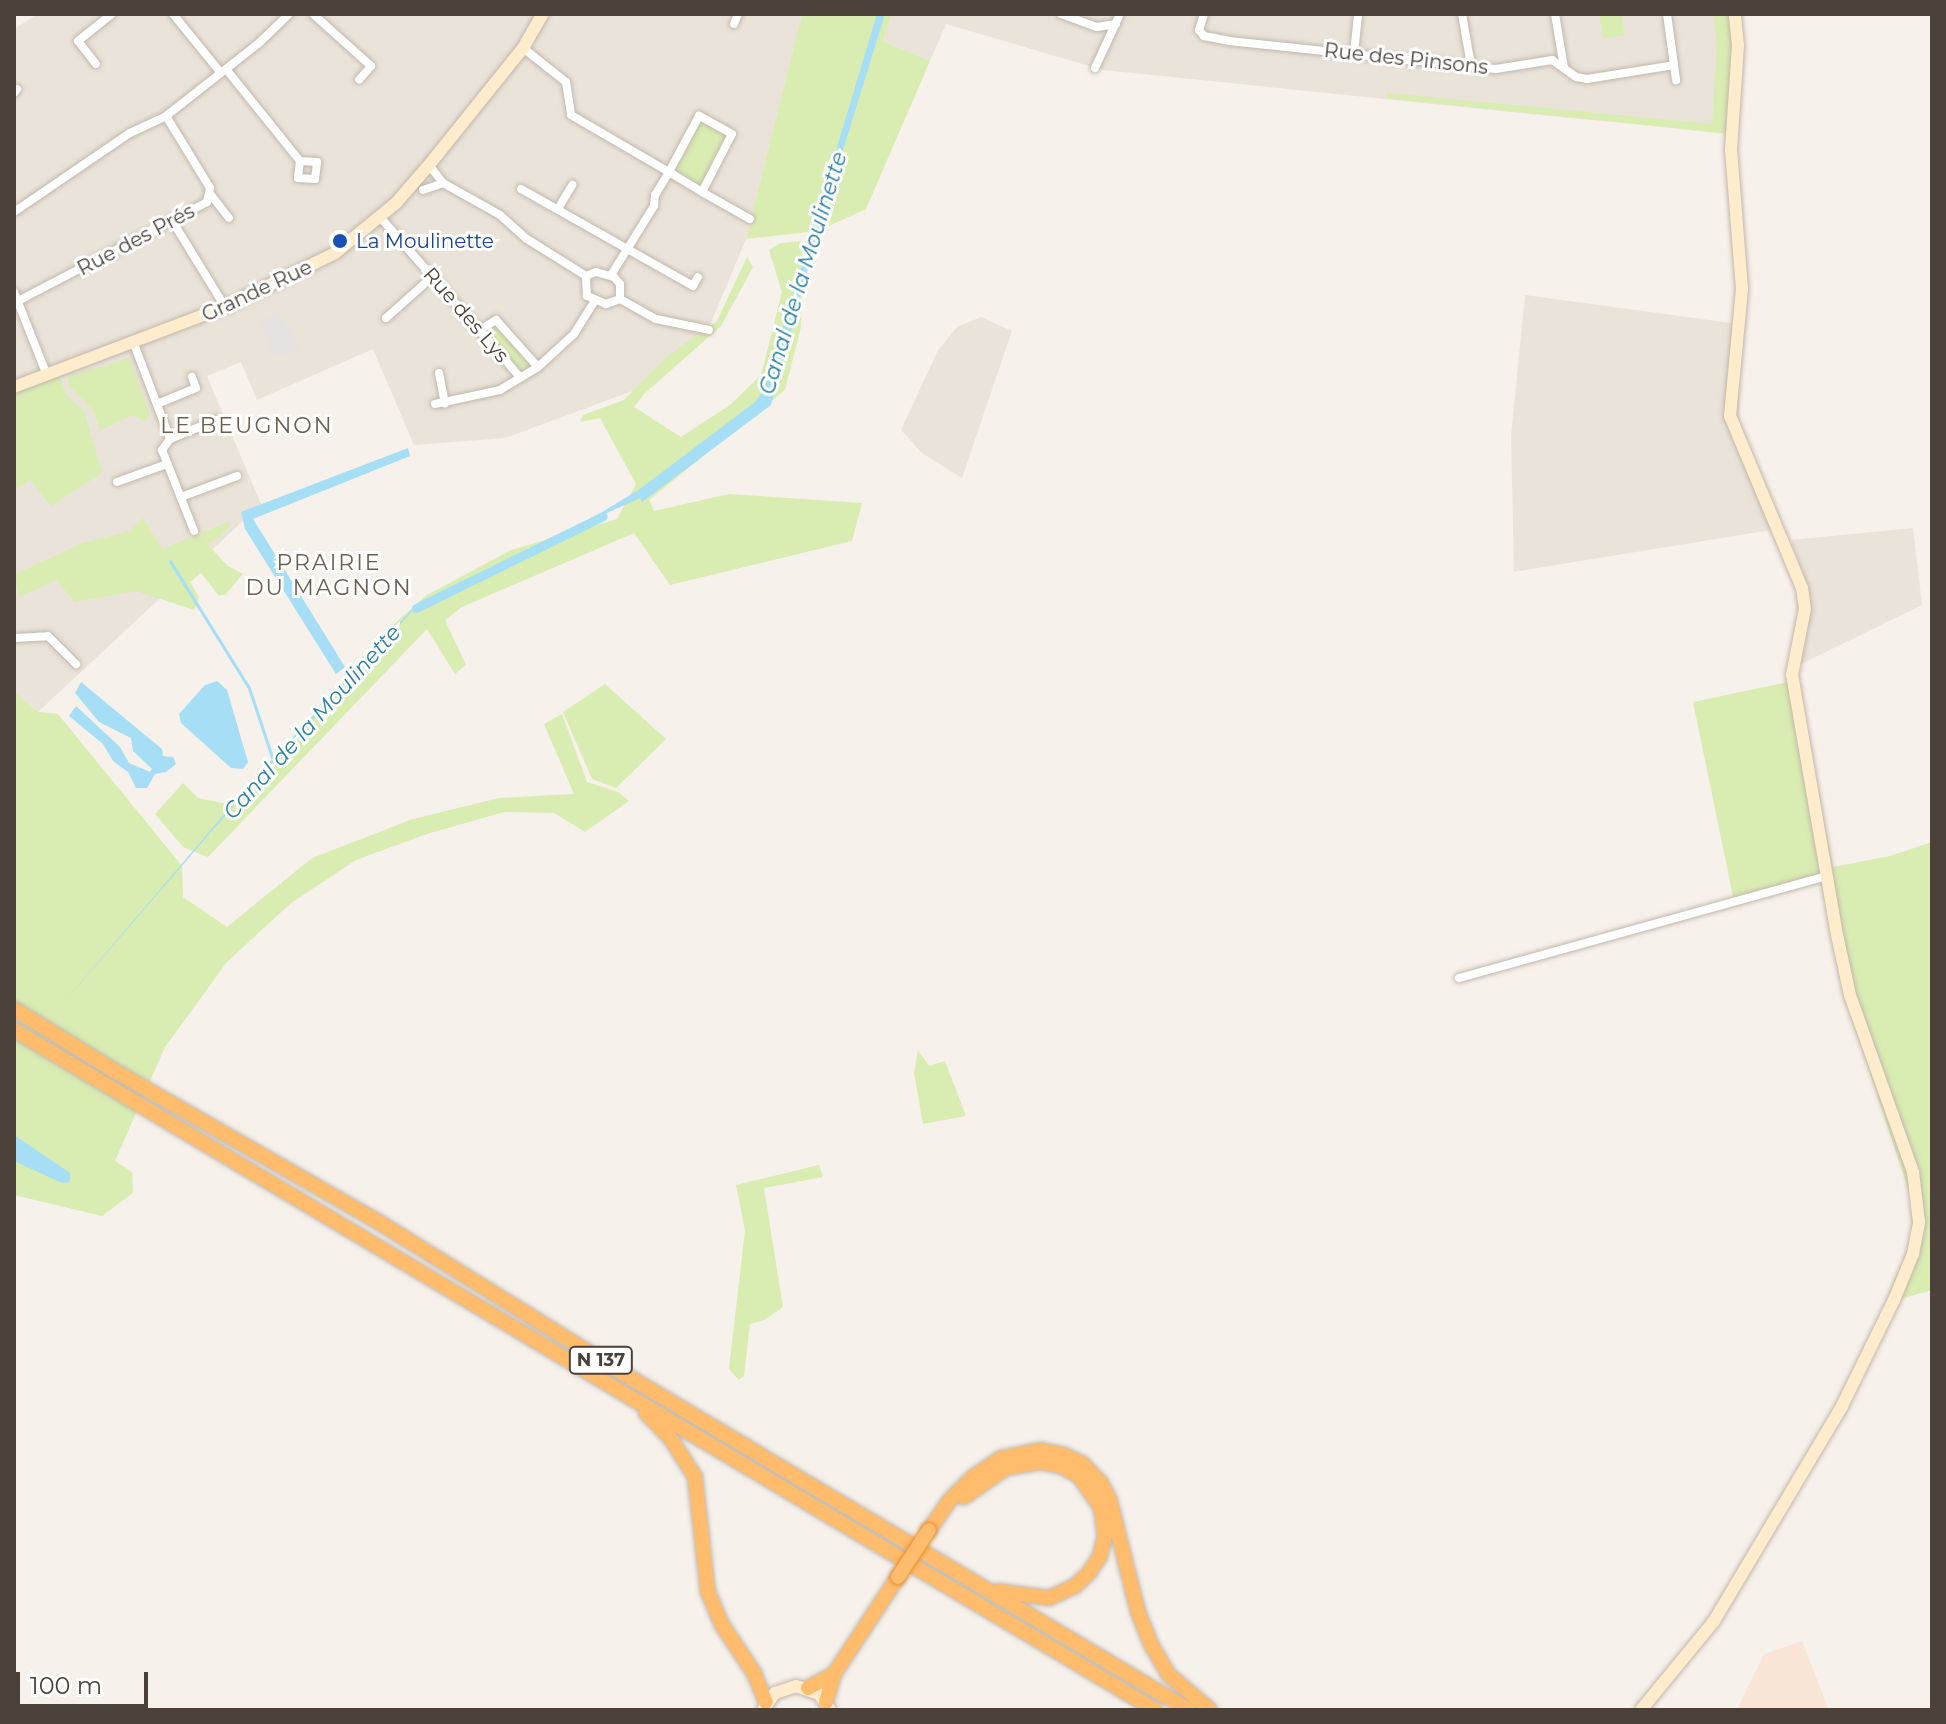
<!DOCTYPE html>
<meta charset="utf-8">
<style>
body{margin:0}
#map{position:relative;width:1946px;height:1724px;overflow:hidden;background:#f6f1eb;font-family:Montserrat,sans-serif}
div>[style]{position:absolute}
.residential>*{inset:0;background:#eae3d9}
.commercial>*{inset:0;background:#f8e5d6}
.green>*{inset:0;background:#d9ecb2}
.parking>*{inset:0;background:#e5e2df}
.water>*{inset:0;background:#a5def5}
.stream>*{height:3px;margin:-1.5px;padding:0 1.5px;transform-origin:1.5px;border-radius:1.5px;background:#a5def5}
.canal>*{height:9px;margin:-4.5px;padding:0 4.5px;transform-origin:4.5px;border-radius:4.5px;background:#a5def5}
.roads{filter:drop-shadow(0 0 2px #c2b8ac) drop-shadow(0 0 2px #c2b8ac)}
.street>*{height:8px;margin:-4px;padding:0 4px;transform-origin:4px;border-radius:4px;background:#fff}
.secondary>*{height:12px;margin:-6px;padding:0 6px;transform-origin:6px;border-radius:6px;background:#ffeccc}
.highway>*{height:14px;margin:-7px;padding:0 7px;transform-origin:7px;border-radius:7px;background:#ffbc6d}
.bridges{filter:drop-shadow(0 0 2px #e78f34) drop-shadow(0 0 2px #e78f34)}
.highway-bridge>*{height:14px;margin:-7px;padding:0 7px;transform-origin:7px;border-radius:7px;background:#ffbc6d}
.dots>*{width:22px;height:22px;translate:-50% -50%;box-sizing:border-box;border:4px solid #fff;border-radius:50%}
span{translate:-50% -50%;white-space:nowrap;text-align:center;line-height:1.15;-webkit-text-stroke:6px #fff;paint-order:stroke}
.shield-label span{padding:2px 6px;background:#fff;border:2px solid;border-radius:6px;-webkit-text-stroke-width:0}
.shield-label{font-size:18px;color:#4b4138;font-weight:700}
.street-label{font-size:20px;color:#4b4138}
.transit-label{font-size:20px;color:#164399}
.left{translate:0 -50%;text-align:left}
.water-label{font-size:22px;color:#257fa5;font-style:italic}
.neighbourhood-label{font-size:22px;color:#6f5e4e;letter-spacing:2px}
.frame{position:absolute;inset:0;border:16px solid #4b4138;pointer-events:none}
.scale{position:absolute;left:16px;top:1672px;width:132px;height:36px;box-sizing:border-box;border:4px solid #4b4138;border-top:0;padding-left:10px;font-size:24px;line-height:28px;white-space:nowrap;color:#4b4138;-webkit-text-stroke:6px #fff;paint-order:stroke}
</style>
<div id="map">
<div class="residential">
<div style="clip-path:polygon(38px 14px,802px 14px,746px 239px,710px 325px,646px 386px,505px 438px,414px 445px,373px 349px,257px 400px,241px 362px,207px 376px,261px 504px,38px 712px,14px 691px,14px 29px)"></div>
<div style="clip-path:polygon(892px 14px,1739px 14px,1726px 129px,1580px 119px,1103px 70px,946px 24px,930px 61px,883px 41px)"></div>
<div style="clip-path:polygon(1525px 295px,1746px 325px,1738px 368px,1740px 422px,1783px 528px,1514px 572px,1511px 436px)"></div>
<div style="clip-path:polygon(981px 317px,1012px 331px,962px 478px,922px 453px,901px 430px,938px 350px,957px 327px)"></div>
<div style="clip-path:polygon(1913px 528px,1922px 605px,1797px 666px,1811px 600px,1791px 540px)"></div>
</div>
<div class="commercial">
<div style="clip-path:polygon(1802px 1641px,1829px 1710px,1737px 1710px,1764px 1654px)"></div>
</div>
<div class="green">
<div style="clip-path:polygon(802px 14px,892px 14px,883px 41px,930px 61px,866px 209px,818px 231px,746px 239px)"></div>
<div style="clip-path:polygon(1599px 14px,1621px 14px,1625px 35px,1603px 39px)"></div>
<div style="clip-path:polygon(1714px 14px,1729px 14px,1732px 47px,1728px 134px,1386px 98px,1387px 93px,1712px 124px,1717px 45px)"></div>
<div style="clip-path:polygon(699px 116px,732px 134px,702px 192px,669px 172px)"></div>
<div style="clip-path:polygon(803px 241px,801px 327px,785px 390px,649px 500px,654px 511px,729px 494px,862px 503px,852px 541px,670px 585px,634px 533px,462px 607px,445px 620px,466px 665px,455px 674px,427px 629px,208px 857px,183px 847px,155px 814px,183px 783px,198px 798px,241px 807px,376px 640px,427px 595px,511px 550px,617px 519px,636px 484px,600px 418px,580px 422px,583px 415px,624px 400px,670px 354px,717px 321px,747px 257px,753px 267px,721px 326px,644px 394px,634px 407px,681px 437px,730px 405px,761px 375px,782px 292px,769px 250px,781px 243px)"></div>
<div style="clip-path:polygon(496px 320px,538px 367px,520px 377px,480px 330px)"></div>
<div style="clip-path:polygon(129px 358px,150px 415px,145px 421px,132px 415px,101px 430px,92px 409px,69px 386px,68px 377px)"></div>
<div style="clip-path:polygon(59px 375px,66px 395px,84px 411px,102px 473px,51px 506px,30px 480px,14px 491px,14px 394px)"></div>
<div style="clip-path:polygon(143px 518px,162px 549px,228px 522px,231px 524px,221px 536px,207px 544px,228px 566px,243px 574px,225px 595px,218px 595px,201px 573px,190px 582px,199px 597px,194px 610px,136px 591px,75px 602px,56px 580px,19px 597px,14px 575px,80px 544px,130px 531px)"></div>
<div style="clip-path:polygon(1797px 677px,1833px 867px,1890px 856px,1932px 842px,1932px 1290px,1901px 1299px,1889px 1292px,1911px 1242px,1912px 1201px,1846px 1001px,1826px 889px,1817px 882px,1735px 906px,1693px 702px,1784px 683px)"></div>
<div style="clip-path:polygon(605px 684px,666px 739px,616px 788px,592px 779px,563px 712px)"></div>
<div style="clip-path:polygon(14px 691px,38px 712px,58px 714px,182px 866px,183px 897px,227px 927px,312px 858px,413px 819px,499px 798px,574px 794px,544px 724px,562px 714px,587px 782px,618px 792px,629px 801px,585px 832px,554px 813px,504px 812px,427px 834px,356px 860px,291px 903px,227px 962px,165px 1047px,115px 1161px,132px 1172px,133px 1193px,102px 1216px,14px 1195px)"></div>
<div style="clip-path:polygon(918px 1050px,929px 1066px,945px 1061px,966px 1116px,923px 1124px,914px 1073px)"></div>
<div style="clip-path:polygon(819px 1165px,823px 1177px,764px 1188px,783px 1307px,764px 1320px,750px 1324px,744px 1376px,739px 1380px,729px 1369px,745px 1230px,736px 1185px)"></div>
</div>
<div class="parking">
<div style="clip-path:polygon(278px 311px,287px 329px,292px 329px,300px 349px,276px 357px,267px 344px,260px 321px)"></div>
</div>
<div class="water">
<div style="clip-path:polygon(877px 14px,885px 14px,818px 231px,771px 405px,642px 502px,640px 498px,609px 512px,418px 605px,237px 802px,53px 1015px,255px 778px,417px 604px,594px 517px,640px 489px,755px 402px,764px 390px)"></div>
<div style="clip-path:polygon(408px 448px,410px 456px,253px 519px,345px 667px,336px 674px,245px 529px,241px 512px)"></div>
<div style="clip-path:polygon(217px 681px,227px 690px,248px 762px,243px 769px,231px 768px,181px 723px,179px 714px,205px 685px)"></div>
<div style="clip-path:polygon(81px 682px,162px 749px,163px 756px,173px 757px,176px 764px,166px 772px,155px 774px,147px 788px,136px 788px,128px 772px,113px 761px,103px 744px,69px 716px,76px 706px,120px 747px,129px 763px,150px 772px,152px 769px,133px 751px,131px 738px,99px 722px,75px 693px)"></div>
<div style="clip-path:polygon(14px 1135px,70px 1173px,70px 1182px,62px 1183px,14px 1161px)"></div>
</div>
<div class="stream">
<div style="left:170px;top:561px;width:150px;rotate:58.1deg"></div>
<div style="left:249px;top:688px;width:76px;rotate:71.6deg"></div>
</div>
<div class="canal">
<div style="left:416px;top:608px;width:208px;rotate:-26.2deg"></div>
</div>
<div class="roads">
<div class="street">
<div style="left:173px;top:14px;width:76px;rotate:50.9deg"></div>
<div style="left:313px;top:14px;width:78px;rotate:41.9deg"></div>
<div style="left:371px;top:66px;width:18px;rotate:131deg"></div>
<div style="left:1061px;top:14px;width:38px;rotate:20deg"></div>
<div style="left:1097px;top:27px;width:19px;rotate:-9deg"></div>
<div style="left:1204px;top:14px;width:17px;rotate:107deg"></div>
<div style="left:1199px;top:30px;width:8px;rotate:50deg"></div>
<div style="left:1204px;top:36px;width:25px;rotate:11deg"></div>
<div style="left:1229px;top:41px;width:268px;rotate:6deg"></div>
<div style="left:1496px;top:69px;width:57px;rotate:-9.1deg"></div>
<div style="left:1552px;top:60px;width:29px;rotate:35deg"></div>
<div style="left:1576px;top:77px;width:11px;rotate:10deg"></div>
<div style="left:1587px;top:79px;width:88px;rotate:-9.1deg"></div>
<div style="left:1462px;top:14px;width:52px;rotate:80deg"></div>
<div style="left:1555px;top:14px;width:55px;rotate:80.5deg"></div>
<div style="left:1667px;top:14px;width:67px;rotate:82.2deg"></div>
<div style="left:734px;top:24px;width:11px;rotate:-68deg"></div>
<div style="left:523px;top:48px;width:55px;rotate:38.3deg"></div>
<div style="left:566px;top:82px;width:33px;rotate:81deg"></div>
<div style="left:571px;top:115px;width:113px;rotate:30.2deg"></div>
<div style="left:669px;top:172px;width:27px;rotate:121deg"></div>
<div style="left:655px;top:195px;width:11px;rotate:95deg"></div>
<div style="left:654px;top:206px;width:81px;rotate:121.9deg"></div>
<div style="left:1354px;top:53px;width:39px;rotate:-84deg"></div>
<div style="left:96px;top:64px;width:29px;rotate:-128deg"></div>
<div style="left:78px;top:41px;width:43px;rotate:-38.5deg"></div>
<div style="left:1095px;top:68px;width:60px;rotate:-65.2deg"></div>
<div style="left:226px;top:69px;width:118px;rotate:51.2deg"></div>
<div style="left:300px;top:161px;width:17px;rotate:97deg"></div>
<div style="left:298px;top:178px;width:17px;rotate:3deg"></div>
<div style="left:315px;top:179px;width:17px;rotate:-83deg"></div>
<div style="left:317px;top:162px;width:17px;rotate:-177deg"></div>
<div style="left:14px;top:93px;width:5px;rotate:-53deg"></div>
<div style="left:429px;top:165px;width:23px;rotate:52deg"></div>
<div style="left:521px;top:189px;width:197px;rotate:29.4deg"></div>
<div style="left:693px;top:286px;width:10px;rotate:-61deg"></div>
<div style="left:423px;top:190px;width:21px;rotate:-19deg"></div>
<div style="left:443px;top:183px;width:65px;rotate:29.3deg"></div>
<div style="left:500px;top:215px;width:36px;rotate:42deg"></div>
<div style="left:527px;top:239px;width:70px;rotate:32.1deg"></div>
<div style="left:702px;top:192px;width:65px;rotate:-62.7deg"></div>
<div style="left:732px;top:134px;width:38px;rotate:-151deg"></div>
<div style="left:699px;top:116px;width:64px;rotate:118.2deg"></div>
<div style="left:669px;top:172px;width:39px;rotate:31deg"></div>
<div style="left:702px;top:192px;width:55px;rotate:29.4deg"></div>
<div style="left:211px;top:195px;width:29px;rotate:52deg"></div>
<div style="left:559px;top:207px;width:26px;rotate:-59deg"></div>
<div style="left:14px;top:212px;width:140px;rotate:-34.3deg"></div>
<div style="left:130px;top:133px;width:40px;rotate:-25deg"></div>
<div style="left:166px;top:116px;width:118px;rotate:-38.1deg"></div>
<div style="left:259px;top:43px;width:42px;rotate:-44deg"></div>
<div style="left:380px;top:217px;width:213px;rotate:48.8deg"></div>
<div style="left:173px;top:222px;width:100px;rotate:58.5deg"></div>
<div style="left:596px;top:272px;width:19px;rotate:16deg"></div>
<div style="left:614px;top:277px;width:9px;rotate:49deg"></div>
<div style="left:620px;top:284px;width:15px;rotate:90deg"></div>
<div style="left:620px;top:299px;width:15px;rotate:160deg"></div>
<div style="left:606px;top:304px;width:21px;rotate:-157deg"></div>
<div style="left:587px;top:296px;width:20px;rotate:-93deg"></div>
<div style="left:586px;top:276px;width:11px;rotate:-22deg"></div>
<div style="left:14px;top:292px;width:87px;rotate:68.4deg"></div>
<div style="left:620px;top:299px;width:41px;rotate:29.1deg"></div>
<div style="left:656px;top:319px;width:54px;rotate:11.7deg"></div>
<div style="left:18px;top:301px;width:213px;rotate:-27.6deg"></div>
<div style="left:207px;top:202px;width:14px;rotate:-78deg"></div>
<div style="left:210px;top:188px;width:84px;rotate:-121.4deg"></div>
<div style="left:386px;top:318px;width:62px;rotate:-41.7deg"></div>
<div style="left:480px;top:330px;width:19px;rotate:-32deg"></div>
<div style="left:496px;top:320px;width:63px;rotate:48.2deg"></div>
<div style="left:134px;top:344px;width:102px;rotate:69.2deg"></div>
<div style="left:170px;top:439px;width:14px;rotate:126deg"></div>
<div style="left:162px;top:450px;width:87px;rotate:68.4deg"></div>
<div style="left:439px;top:373px;width:31px;rotate:79deg"></div>
<div style="left:157px;top:404px;width:42px;rotate:-22.3deg"></div>
<div style="left:196px;top:388px;width:12px;rotate:-110deg"></div>
<div style="left:435px;top:404px;width:66px;rotate:-12.2deg"></div>
<div style="left:500px;top:390px;width:44px;rotate:-31.2deg"></div>
<div style="left:538px;top:367px;width:49px;rotate:-42.5deg"></div>
<div style="left:574px;top:334px;width:40px;rotate:-58deg"></div>
<div style="left:170px;top:439px;width:50px;rotate:-22.4deg"></div>
<div style="left:117px;top:482px;width:53px;rotate:-19.8deg"></div>
<div style="left:181px;top:497px;width:60px;rotate:-20.6deg"></div>
<div style="left:14px;top:638px;width:34px;rotate:-3deg"></div>
<div style="left:48px;top:636px;width:40px;rotate:45deg"></div>
<div style="left:1459px;top:978px;width:382px;rotate:-15.5deg"></div>
</div>
<div class="secondary">
<div style="left:14px;top:387px;width:226px;rotate:-20.8deg"></div>
<div style="left:225px;top:307px;width:123px;rotate:-26.1deg"></div>
<div style="left:335px;top:253px;width:79px;rotate:-39.3deg"></div>
<div style="left:396px;top:203px;width:50px;rotate:-49deg"></div>
<div style="left:429px;top:165px;width:150px;rotate:-51.2deg"></div>
<div style="left:523px;top:48px;width:39px;rotate:-60deg"></div>
<div style="left:763px;top:1710px;width:21px;rotate:-55deg"></div>
<div style="left:775px;top:1693px;width:22px;rotate:-18deg"></div>
<div style="left:796px;top:1686px;width:24px;rotate:19deg"></div>
<div style="left:819px;top:1694px;width:19px;rotate:55deg"></div>
<div style="left:1641px;top:1710px;width:115px;rotate:-50.6deg"></div>
<div style="left:1714px;top:1621px;width:250px;rotate:-59.2deg"></div>
<div style="left:1842px;top:1406px;width:118px;rotate:-63.9deg"></div>
<div style="left:1894px;top:1300px;width:50px;rotate:-67.6deg"></div>
<div style="left:1913px;top:1254px;width:33px;rotate:-79deg"></div>
<div style="left:1919px;top:1222px;width:50px;rotate:-96.8deg"></div>
<div style="left:1913px;top:1172px;width:188px;rotate:-109.6deg"></div>
<div style="left:1850px;top:995px;width:61px;rotate:-102.2deg"></div>
<div style="left:1837px;top:935px;width:264px;rotate:-99.8deg"></div>
<div style="left:1792px;top:675px;width:67px;rotate:-78.9deg"></div>
<div style="left:1805px;top:609px;width:21px;rotate:-98deg"></div>
<div style="left:1802px;top:588px;width:186px;rotate:-112.7deg"></div>
<div style="left:1730px;top:416px;width:128px;rotate:-84.6deg"></div>
<div style="left:1742px;top:289px;width:139px;rotate:-94.5deg"></div>
<div style="left:1731px;top:150px;width:105px;rotate:-86.2deg"></div>
<div style="left:1738px;top:45px;width:31px;rotate:-96deg"></div>
</div>
<div class="highway">
<div style="left:14px;top:1009px;width:116px;rotate:31.6deg"></div>
<div style="left:113px;top:1070px;width:308px;rotate:29.8deg"></div>
<div style="left:380px;top:1223px;width:267px;rotate:31.8deg"></div>
<div style="left:607px;top:1364px;width:677px;rotate:30.73deg"></div>
<div style="left:14px;top:1030px;width:1328px;rotate:30.79deg"></div>
<div style="left:646px;top:1413px;width:36px;rotate:46deg"></div>
<div style="left:671px;top:1439px;width:45px;rotate:57.7deg"></div>
<div style="left:695px;top:1477px;width:116px;rotate:83.6deg"></div>
<div style="left:708px;top:1592px;width:36px;rotate:67deg"></div>
<div style="left:722px;top:1625px;width:58px;rotate:56.3deg"></div>
<div style="left:754px;top:1673px;width:31px;rotate:68deg"></div>
<div style="left:964px;top:1497px;width:51px;rotate:-34.6deg"></div>
<div style="left:1006px;top:1468px;width:35px;rotate:-10deg"></div>
<div style="left:1040px;top:1462px;width:21px;rotate:11deg"></div>
<div style="left:1061px;top:1466px;width:21px;rotate:29deg"></div>
<div style="left:1079px;top:1476px;width:39px;rotate:55deg"></div>
<div style="left:1101px;top:1508px;width:27px;rotate:82deg"></div>
<div style="left:1105px;top:1535px;width:22px;rotate:103deg"></div>
<div style="left:1100px;top:1556px;width:20px;rotate:123deg"></div>
<div style="left:1089px;top:1573px;width:19px;rotate:137deg"></div>
<div style="left:1075px;top:1586px;width:29px;rotate:155deg"></div>
<div style="left:1049px;top:1598px;width:51px;rotate:-172.2deg"></div>
<div style="left:929px;top:1530px;width:35px;rotate:-55deg"></div>
<div style="left:949px;top:1501px;width:34px;rotate:-45deg"></div>
<div style="left:973px;top:1477px;width:34px;rotate:-34deg"></div>
<div style="left:1001px;top:1458px;width:41px;rotate:-11.3deg"></div>
<div style="left:1041px;top:1450px;width:24px;rotate:12deg"></div>
<div style="left:1064px;top:1455px;width:21px;rotate:25deg"></div>
<div style="left:1083px;top:1464px;width:26px;rotate:47deg"></div>
<div style="left:1101px;top:1483px;width:20px;rotate:63deg"></div>
<div style="left:1110px;top:1501px;width:114px;rotate:75.8deg"></div>
<div style="left:1138px;top:1612px;width:37px;rotate:68deg"></div>
<div style="left:1152px;top:1646px;width:32px;rotate:60deg"></div>
<div style="left:1168px;top:1674px;width:55px;rotate:40.6deg"></div>
<div style="left:808px;top:1688px;width:30px;rotate:-28deg"></div>
<div style="left:826px;top:1702px;width:29px;rotate:-74deg"></div>
<div style="left:834px;top:1674px;width:116px;rotate:-56.6deg"></div>
</div>
</div>
<div class="bridges">
<div class="highway-bridge">
<div style="left:898px;top:1577px;width:56px;rotate:-56.6deg"></div>
</div>
</div>
<div class="dots">
<div style="left:340px;top:241px;background:#1a4fb4"></div>
</div>
<div class="shield-label">
<span style="left:601px;top:1360px">N 137</span>
</div>
<div class="street-label">
<span style="left:1406px;top:59px;rotate:6deg">Rue des Pinsons</span>
<span style="left:136px;top:240px;rotate:-28deg">Rue des Prés</span>
<span style="left:257px;top:291px;rotate:-25deg">Grande Rue</span>
<span style="left:466px;top:315px;rotate:49deg">Rue des Lys</span>
</div>
<div class="transit-label">
<span class="left" style="left:356px;top:241px">La Moulinette</span>
</div>
<div class="water-label">
<span style="left:803px;top:273px;rotate:-73deg">Canal de la Moulinette</span>
<span style="left:312px;top:722px;rotate:-48deg">Canal de la Moulinette</span>
</div>
<div class="neighbourhood-label">
<span style="left:247px;top:426px">LE BEUGNON</span>
<span style="left:329px;top:575px">PRAIRIE<br>DU MAGNON</span>
</div>
<div class="frame"></div>
<div class="scale">100 m</div>
</div>
